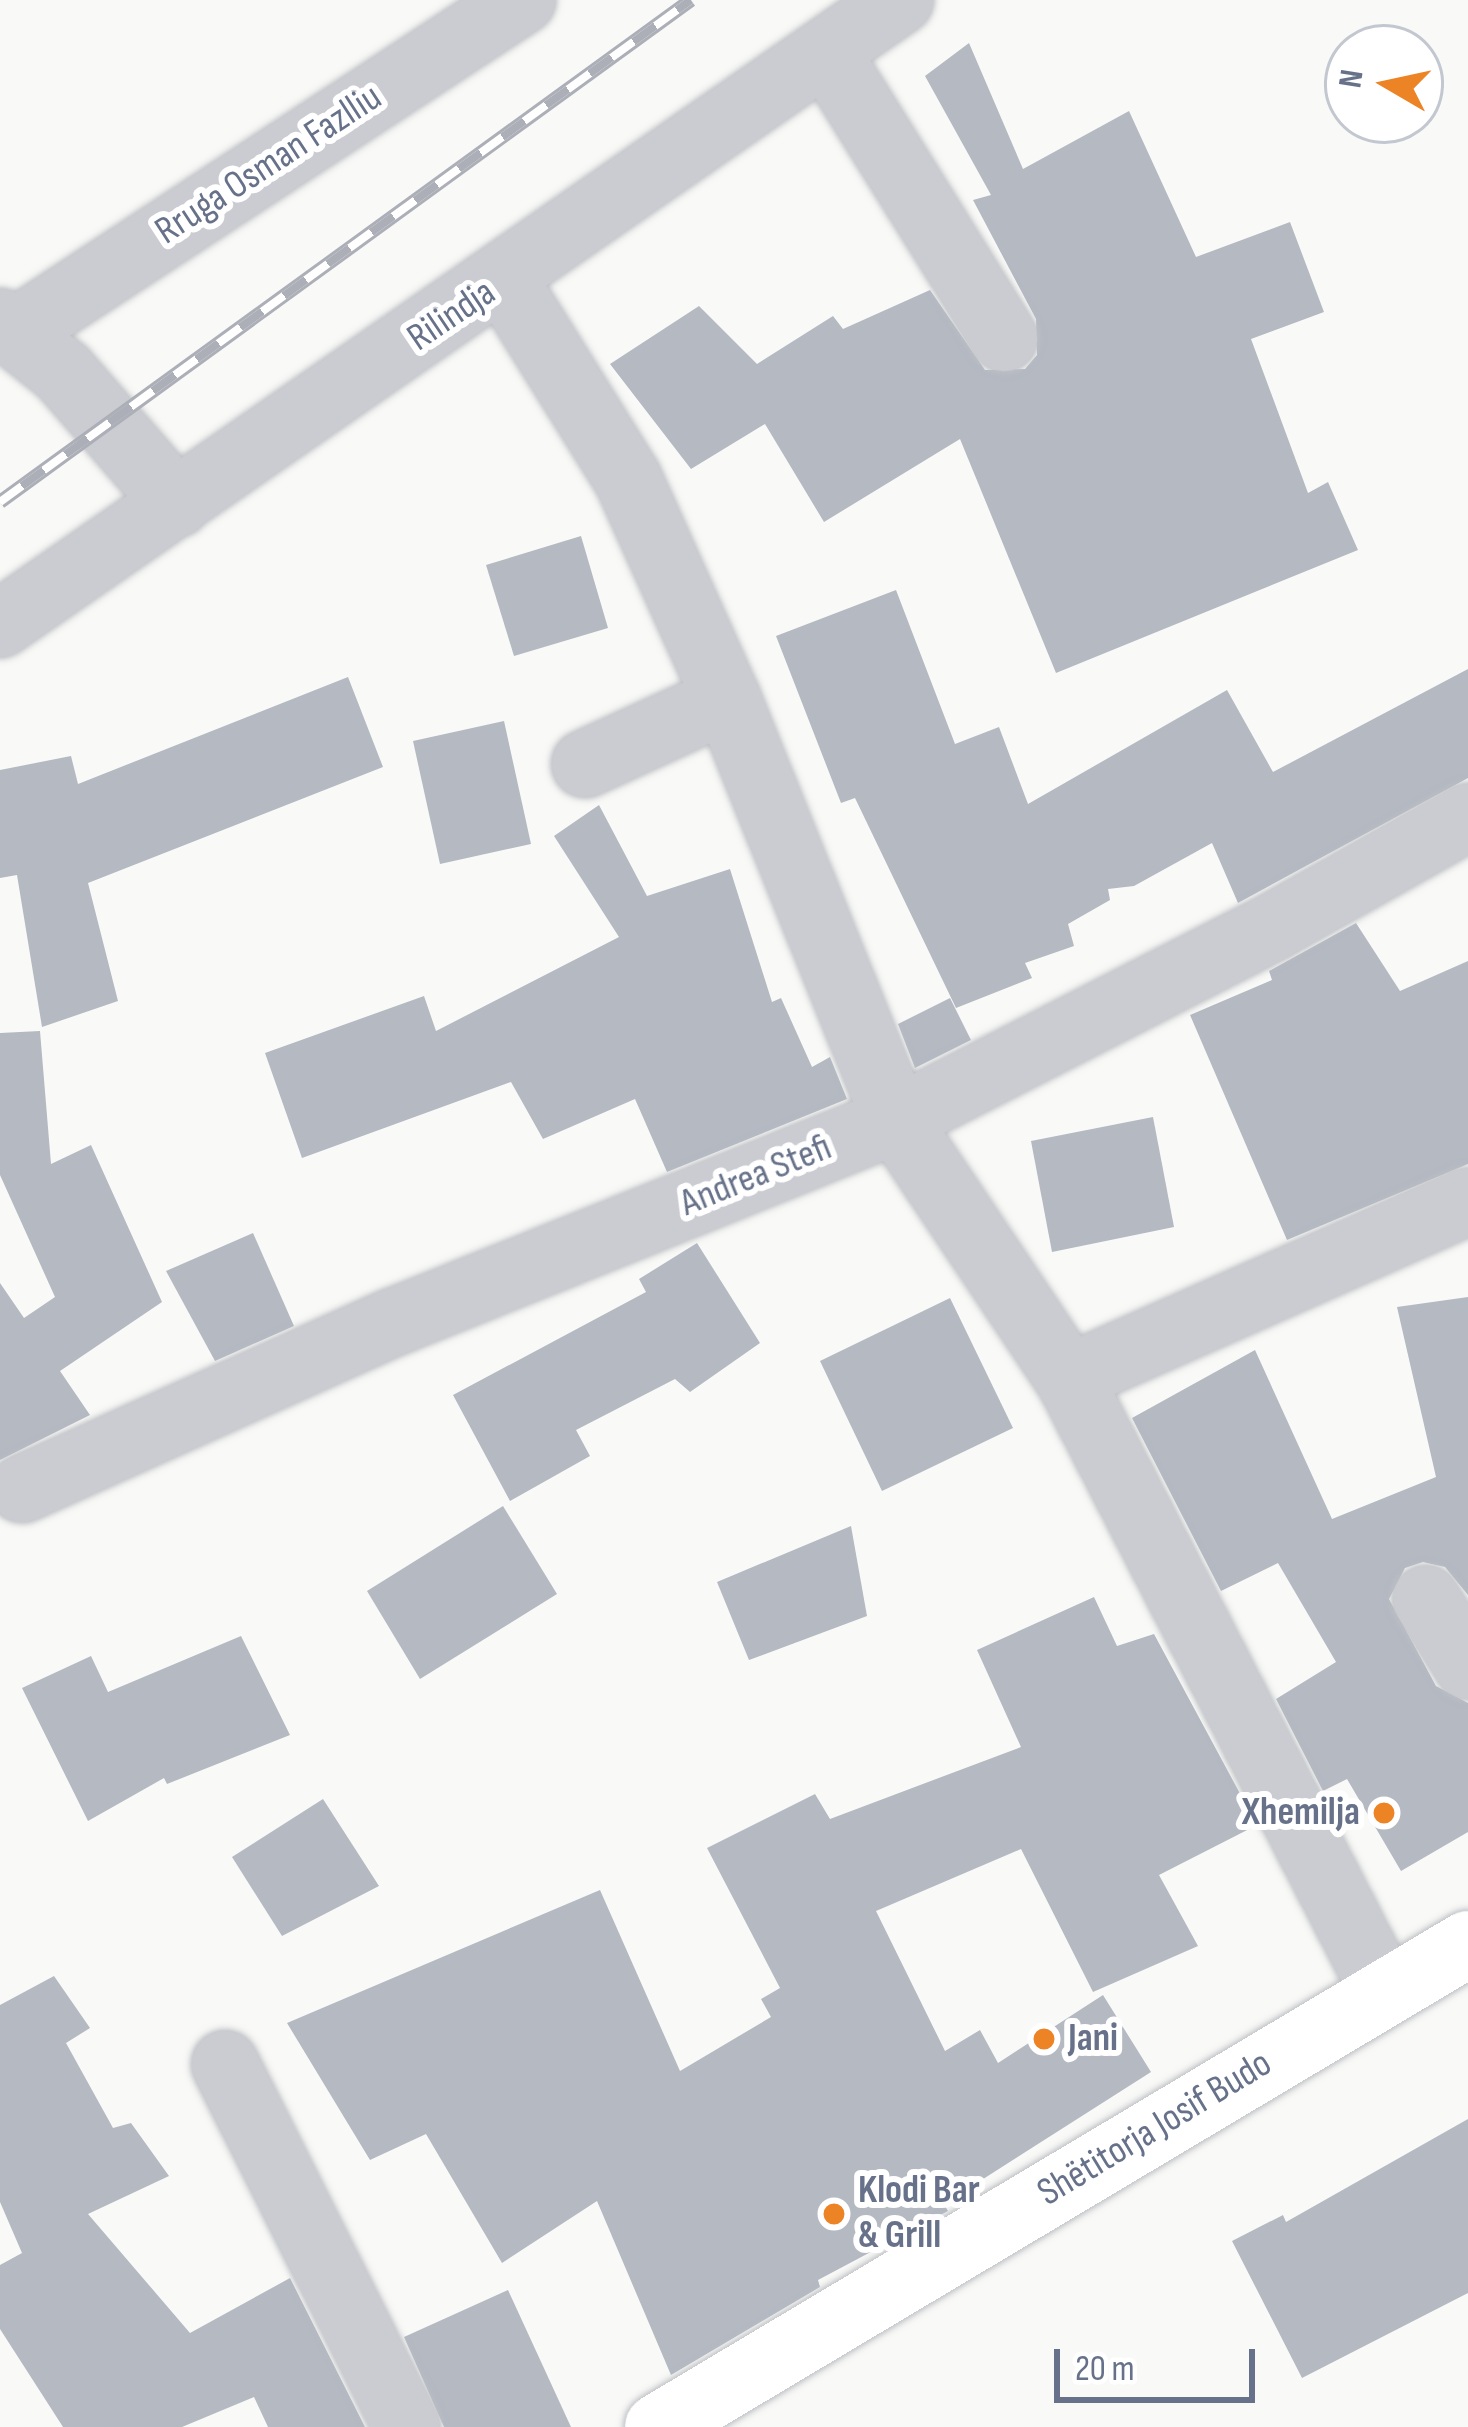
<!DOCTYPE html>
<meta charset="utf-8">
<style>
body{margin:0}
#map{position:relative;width:1468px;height:2427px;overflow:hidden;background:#f9faf7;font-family:"Sofia Sans Condensed",sans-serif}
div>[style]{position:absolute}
.building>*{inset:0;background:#b4b9c2}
.roads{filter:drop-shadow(0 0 3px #bdbfc4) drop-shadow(0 0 3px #bdbfc4)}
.minor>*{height:66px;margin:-33px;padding:0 33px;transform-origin:33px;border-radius:33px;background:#caccd1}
.major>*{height:66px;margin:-33px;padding:0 33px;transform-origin:33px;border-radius:33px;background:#fff}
.rail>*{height:14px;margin-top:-7px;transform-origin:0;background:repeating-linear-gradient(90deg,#fff 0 27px,#acafb7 0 54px);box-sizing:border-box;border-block:3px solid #acafb7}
.dots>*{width:33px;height:33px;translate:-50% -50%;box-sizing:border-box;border:6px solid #fff;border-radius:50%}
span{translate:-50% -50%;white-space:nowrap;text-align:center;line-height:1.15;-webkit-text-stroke:12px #fff;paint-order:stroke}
.street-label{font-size:39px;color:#67728a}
.poi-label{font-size:39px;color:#67728a;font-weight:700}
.right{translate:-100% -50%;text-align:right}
.left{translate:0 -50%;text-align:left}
.north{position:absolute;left:1324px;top:24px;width:120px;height:120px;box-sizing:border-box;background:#fff;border:3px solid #c2c7d0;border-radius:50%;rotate:279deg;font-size:33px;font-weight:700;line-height:48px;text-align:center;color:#67728a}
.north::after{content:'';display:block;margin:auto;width:42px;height:54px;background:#ec8426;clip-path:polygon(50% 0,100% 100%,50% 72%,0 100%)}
.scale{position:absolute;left:1054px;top:2349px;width:201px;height:54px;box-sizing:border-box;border:6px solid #67728a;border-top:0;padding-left:15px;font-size:36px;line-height:42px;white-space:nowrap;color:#67728a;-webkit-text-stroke:9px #fff;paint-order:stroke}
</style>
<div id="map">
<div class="building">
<div style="clip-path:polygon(969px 43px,1023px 169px,1129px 111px,1196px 257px,1290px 222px,1324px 312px,1251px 339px,1308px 493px,1328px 482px,1358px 550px,1056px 673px,960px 439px,824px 522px,765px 424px,691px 469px,610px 364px,699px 306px,757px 364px,833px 316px,843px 329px,930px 290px,985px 370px,1025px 369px,1037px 355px,1036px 319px,973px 200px,991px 195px,925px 76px)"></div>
<div style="clip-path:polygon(581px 536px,608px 628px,514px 656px,486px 565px)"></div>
<div style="clip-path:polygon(896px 590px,955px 744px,999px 727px,1028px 804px,1227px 690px,1273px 772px,1468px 669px,1468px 778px,1238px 903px,1212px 843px,1134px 886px,1108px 889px,1110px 900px,1068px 924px,1074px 946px,1025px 963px,1032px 978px,956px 1008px,855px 798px,841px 803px,776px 636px)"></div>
<div style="clip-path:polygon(348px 677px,383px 767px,88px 883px,118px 1001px,42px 1027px,17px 875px,0 878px,0 770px,71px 756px,78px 784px)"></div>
<div style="clip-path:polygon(504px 721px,531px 844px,440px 864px,413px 741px)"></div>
<div style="clip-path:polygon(599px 805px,647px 896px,730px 869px,772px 1002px,781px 998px,812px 1067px,830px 1057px,847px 1099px,667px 1172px,635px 1099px,543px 1139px,511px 1082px,302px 1158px,265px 1053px,424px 996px,436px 1031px,619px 937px,554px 836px)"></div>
<div style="clip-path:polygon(1356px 923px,1400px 991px,1468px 961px,1468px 1164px,1287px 1240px,1190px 1015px,1272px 980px,1269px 971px)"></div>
<div style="clip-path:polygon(950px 998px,971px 1040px,915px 1068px,898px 1024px)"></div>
<div style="clip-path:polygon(40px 1031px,51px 1164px,91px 1145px,162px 1302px,60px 1371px,90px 1415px,0 1460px,0 1283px,24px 1318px,55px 1297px,0 1175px,0 1033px)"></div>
<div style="clip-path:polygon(1153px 1117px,1174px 1227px,1052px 1252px,1031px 1141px)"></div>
<div style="clip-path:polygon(253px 1233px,294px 1326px,215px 1361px,166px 1271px)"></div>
<div style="clip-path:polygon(697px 1243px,760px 1343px,690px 1392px,675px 1379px,576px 1430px,590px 1456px,510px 1501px,453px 1395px,646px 1292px,639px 1279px)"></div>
<div style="clip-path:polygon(1468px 1297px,1468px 1595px,1445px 1567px,1423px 1562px,1405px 1568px,1389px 1599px,1436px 1686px,1468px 1703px,1468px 1832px,1401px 1871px,1347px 1779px,1323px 1791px,1276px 1699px,1336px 1662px,1278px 1563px,1221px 1591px,1132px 1418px,1255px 1350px,1332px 1519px,1436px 1477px,1397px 1307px)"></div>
<div style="clip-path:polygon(950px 1298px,1013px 1428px,882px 1491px,820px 1361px)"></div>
<div style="clip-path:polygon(503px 1506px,557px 1594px,420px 1679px,367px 1591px)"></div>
<div style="clip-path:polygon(851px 1526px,867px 1616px,749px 1660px,717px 1582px)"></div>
<div style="clip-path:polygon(1094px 1597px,1117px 1646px,1154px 1634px,1257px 1825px,1159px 1875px,1198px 1946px,1093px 1992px,1021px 1849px,876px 1911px,945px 2051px,980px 2030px,998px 2063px,1103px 1995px,1151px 2072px,944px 2204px,948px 2211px,818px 2280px,820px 2287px,671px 2375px,597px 2201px,502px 2263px,426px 2134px,370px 2160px,287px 2023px,600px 1890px,680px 2071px,771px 2017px,761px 1999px,780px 1988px,707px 1848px,815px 1794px,830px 1819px,1021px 1747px,977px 1650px)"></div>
<div style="clip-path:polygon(241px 1636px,290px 1735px,167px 1784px,164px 1778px,88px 1821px,22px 1688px,91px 1656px,108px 1692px)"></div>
<div style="clip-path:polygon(323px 1799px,379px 1886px,282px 1936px,232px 1857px)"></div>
<div style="clip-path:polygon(54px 1976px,90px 2028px,66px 2043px,113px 2128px,131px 2123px,169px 2176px,88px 2214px,190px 2333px,290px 2278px,365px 2427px,268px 2427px,254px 2397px,182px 2427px,63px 2427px,0 2329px,0 2265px,22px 2253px,0 2202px,0 2005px)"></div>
<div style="clip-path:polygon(1468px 2119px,1468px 2293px,1302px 2378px,1232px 2241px,1283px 2215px,1286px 2222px)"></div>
<div style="clip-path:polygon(508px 2290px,571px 2427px,444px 2427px,404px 2337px)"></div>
</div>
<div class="roads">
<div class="minor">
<div style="left:826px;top:52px;width:337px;rotate:58.1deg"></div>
<div style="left:504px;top:280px;width:234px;rotate:58.1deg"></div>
<div style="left:628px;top:479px;width:241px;rotate:65.8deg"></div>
<div style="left:727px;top:699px;width:454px;rotate:68.1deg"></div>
<div style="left:896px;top:1120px;width:311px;rotate:56.2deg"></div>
<div style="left:1069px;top:1378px;width:689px;rotate:62.8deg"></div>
<div style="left:0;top:322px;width:80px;rotate:38.4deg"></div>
<div style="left:63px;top:372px;width:174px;rotate:49deg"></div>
<div style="left:17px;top:331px;width:604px;rotate:-33.24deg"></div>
<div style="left:0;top:624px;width:1095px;rotate:-34.73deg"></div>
<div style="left:585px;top:764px;width:156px;rotate:-24.6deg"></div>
<div style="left:1069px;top:1378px;width:436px;rotate:-23.9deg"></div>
<div style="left:22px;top:1489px;width:408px;rotate:-24.2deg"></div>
<div style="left:394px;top:1322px;width:541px;rotate:-21.92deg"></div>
<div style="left:896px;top:1120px;width:424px;rotate:-27.1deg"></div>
<div style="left:1273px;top:927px;width:224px;rotate:-29.4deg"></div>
<div style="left:1426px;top:1599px;width:79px;rotate:57.9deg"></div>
<div style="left:225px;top:2064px;width:406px;rotate:63.4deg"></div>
</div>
<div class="major">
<div style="left:658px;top:2427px;width:943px;rotate:-30.81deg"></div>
</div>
</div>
<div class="rail">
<div style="left:0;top:502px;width:854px;rotate:-36deg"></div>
</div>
<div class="dots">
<div style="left:1384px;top:1813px;background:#ec8426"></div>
<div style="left:1044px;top:2039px;background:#ec8426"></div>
<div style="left:834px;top:2214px;background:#ec8426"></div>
</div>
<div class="street-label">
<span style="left:269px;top:165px;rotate:-33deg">Rruga Osman Fazlliu</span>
<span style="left:452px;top:316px;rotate:-34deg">Rilindja</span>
<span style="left:756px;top:1176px;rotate:-22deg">Andrea Stefi</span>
<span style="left:1155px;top:2129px;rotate:-31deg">Shëtitorja Josif Budo</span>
</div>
<div class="poi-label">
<span class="right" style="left:1360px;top:1813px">Xhemilja</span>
<span class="left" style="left:1068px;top:2039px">Jani</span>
<span class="left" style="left:858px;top:2214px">Klodi Bar<br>&amp; Grill</span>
</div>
<div class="north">N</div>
<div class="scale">20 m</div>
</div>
